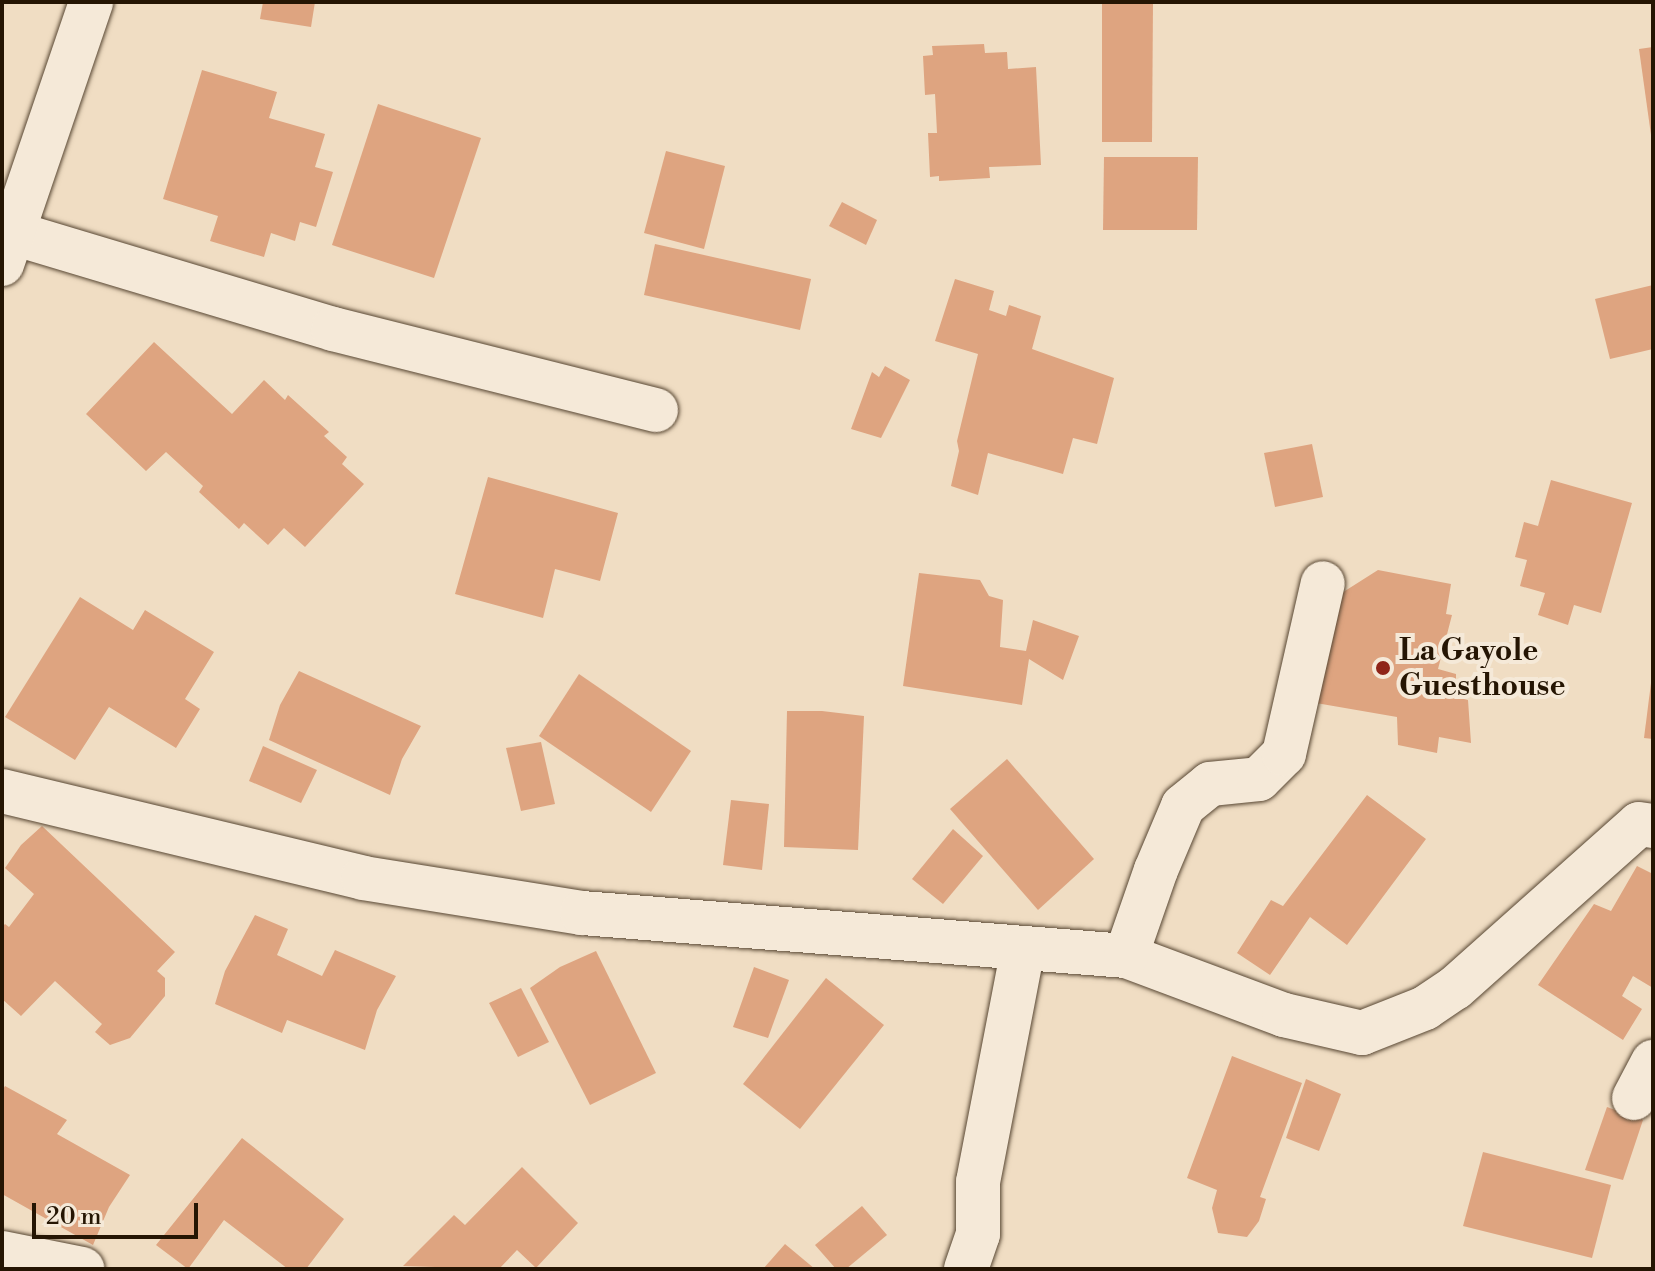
<!DOCTYPE html>
<style>
body{margin:0}
#map{position:relative;width:1655px;height:1271px;overflow:hidden;background:#f0ddc3;font-family:"Libre Bodoni",serif}
div>[style]{position:absolute}
.building>*{inset:0;background:#dea480}
.roads{filter:drop-shadow(0 0 2px #584733) drop-shadow(0 0 2px #584733)}
.minor>*{height:44px;margin:-22px;padding:0 22px;transform-origin:22px;border-radius:22px;background:#f5e9d8}
.dots>*{width:22px;height:22px;translate:-50% -50%;box-sizing:border-box;border:4px solid #f5e9d8;border-radius:50%}
span{translate:-50% -50%;white-space:nowrap;text-align:center;line-height:1.15;-webkit-text-stroke:8px #f5e9d8;paint-order:stroke}
.poi-label{font-size:30px;color:#251503;font-weight:700}
.left{translate:0 -50%;text-align:left}
.frame{position:absolute;inset:0;border:4px solid #251503;pointer-events:none}
.scale{position:absolute;left:32px;top:1203px;width:166px;height:36px;box-sizing:border-box;border:4px solid #251503;border-top:0;padding-left:10px;font-size:24px;line-height:28px;white-space:nowrap;color:#251503;-webkit-text-stroke:6px #f5e9d8;paint-order:stroke}
</style>
<div id="map">
<div class="building">
<div style="clip-path:polygon(263px 2px,315px 2px,311px 27px,260px 19px)"></div>
<div style="clip-path:polygon(1102px 2px,1153px 2px,1152px 142px,1102px 142px)"></div>
<div style="clip-path:polygon(984px 44px,985px 53px,1007px 52px,1008px 69px,1036px 67px,1041px 165px,989px 167px,990px 178px,939px 181px,939px 176px,930px 177px,928px 133px,937px 133px,935px 94px,925px 95px,923px 56px,933px 55px,932px 46px)"></div>
<div style="clip-path:polygon(1653px 47px,1653px 135px,1651px 135px,1639px 49px)"></div>
<div style="clip-path:polygon(202px 70px,277px 92px,269px 118px,325px 134px,315px 167px,333px 172px,316px 227px,300px 222px,295px 241px,271px 233px,264px 257px,210px 241px,218px 216px,163px 199px)"></div>
<div style="clip-path:polygon(378px 104px,481px 138px,434px 278px,332px 245px)"></div>
<div style="clip-path:polygon(666px 151px,725px 166px,704px 249px,644px 233px)"></div>
<div style="clip-path:polygon(1104px 157px,1198px 157px,1197px 230px,1103px 230px)"></div>
<div style="clip-path:polygon(842px 202px,877px 220px,866px 245px,829px 226px)"></div>
<div style="clip-path:polygon(655px 244px,811px 279px,800px 330px,644px 295px)"></div>
<div style="clip-path:polygon(955px 279px,994px 291px,989px 310px,1006px 316px,1009px 305px,1041px 316px,1032px 349px,1114px 378px,1097px 444px,1073px 438px,1063px 474px,988px 453px,978px 495px,951px 486px,959px 451px,957px 441px,978px 354px,935px 341px)"></div>
<div style="clip-path:polygon(1653px 285px,1653px 349px,1610px 359px,1595px 299px)"></div>
<div style="clip-path:polygon(154px 342px,232px 414px,264px 380px,285px 400px,288px 395px,329px 432px,324px 436px,347px 457px,342px 464px,364px 484px,305px 547px,284px 528px,268px 545px,244px 523px,239px 529px,199px 492px,203px 486px,166px 452px,146px 471px,86px 414px)"></div>
<div style="clip-path:polygon(885px 366px,910px 380px,881px 438px,851px 429px,872px 372px,879px 377px)"></div>
<div style="clip-path:polygon(1312px 444px,1323px 497px,1275px 507px,1264px 453px)"></div>
<div style="clip-path:polygon(488px 477px,618px 513px,600px 581px,555px 569px,543px 618px,455px 594px)"></div>
<div style="clip-path:polygon(1551px 480px,1632px 503px,1601px 613px,1574px 605px,1568px 625px,1538px 615px,1545px 593px,1520px 586px,1527px 560px,1515px 557px,1524px 522px,1538px 526px)"></div>
<div style="clip-path:polygon(1378px 570px,1451px 584px,1446px 614px,1452px 615px,1438px 669px,1456px 674px,1456px 697px,1468px 700px,1471px 743px,1439px 737px,1437px 753px,1398px 745px,1397px 717px,1316px 703px,1337px 596px)"></div>
<div style="clip-path:polygon(919px 573px,980px 580px,989px 596px,1003px 600px,1000px 647px,1026px 651px,1033px 620px,1079px 636px,1063px 680px,1029px 659px,1022px 705px,903px 686px)"></div>
<div style="clip-path:polygon(80px 597px,133px 630px,145px 610px,214px 652px,185px 699px,200px 709px,176px 748px,109px 707px,75px 760px,5px 717px)"></div>
<div style="clip-path:polygon(299px 671px,421px 726px,402px 759px,390px 795px,269px 740px,280px 705px)"></div>
<div style="clip-path:polygon(579px 674px,691px 751px,651px 812px,539px 736px)"></div>
<div style="clip-path:polygon(1651px 683px,1653px 684px,1653px 739px,1644px 738px)"></div>
<div style="clip-path:polygon(787px 711px,822px 711px,864px 716px,858px 850px,784px 847px)"></div>
<div style="clip-path:polygon(541px 742px,555px 804px,521px 811px,506px 748px)"></div>
<div style="clip-path:polygon(263px 746px,317px 770px,301px 803px,249px 781px)"></div>
<div style="clip-path:polygon(1007px 759px,1094px 859px,1038px 910px,950px 809px)"></div>
<div style="clip-path:polygon(1367px 795px,1426px 839px,1347px 945px,1310px 917px,1270px 975px,1237px 953px,1271px 900px,1283px 906px)"></div>
<div style="clip-path:polygon(731px 800px,769px 804px,762px 870px,723px 865px)"></div>
<div style="clip-path:polygon(42px 826px,175px 952px,157px 971px,165px 978px,165px 996px,130px 1038px,110px 1045px,95px 1032px,102px 1024px,55px 981px,21px 1016px,2px 999px,2px 927px,5px 924px,9px 927px,34px 894px,5px 868px,21px 845px)"></div>
<div style="clip-path:polygon(953px 829px,983px 856px,943px 904px,912px 879px)"></div>
<div style="clip-path:polygon(1637px 866px,1653px 874px,1653px 988px,1633px 976px,1622px 996px,1642px 1009px,1623px 1040px,1538px 985px,1594px 904px,1611px 911px)"></div>
<div style="clip-path:polygon(255px 915px,288px 929px,277px 955px,322px 976px,335px 950px,396px 976px,377px 1010px,365px 1050px,287px 1020px,282px 1033px,215px 1004px,225px 971px)"></div>
<div style="clip-path:polygon(596px 951px,656px 1073px,590px 1105px,530px 988px,560px 967px)"></div>
<div style="clip-path:polygon(754px 967px,789px 980px,768px 1038px,733px 1027px)"></div>
<div style="clip-path:polygon(826px 978px,884px 1025px,800px 1129px,743px 1084px)"></div>
<div style="clip-path:polygon(521px 988px,549px 1042px,518px 1057px,489px 1003px)"></div>
<div style="clip-path:polygon(1232px 1056px,1302px 1083px,1260px 1197px,1266px 1199px,1259px 1221px,1247px 1237px,1218px 1233px,1212px 1208px,1217px 1190px,1187px 1178px)"></div>
<div style="clip-path:polygon(1306px 1079px,1341px 1094px,1319px 1151px,1286px 1138px)"></div>
<div style="clip-path:polygon(5px 1086px,67px 1120px,57px 1134px,130px 1175px,109px 1207px,93px 1245px,2px 1194px,2px 1091px)"></div>
<div style="clip-path:polygon(1607px 1107px,1643px 1120px,1623px 1180px,1585px 1170px)"></div>
<div style="clip-path:polygon(242px 1138px,344px 1219px,306px 1269px,288px 1269px,224px 1220px,188px 1269px,156px 1245px)"></div>
<div style="clip-path:polygon(1483px 1152px,1611px 1185px,1592px 1258px,1463px 1226px)"></div>
<div style="clip-path:polygon(522px 1167px,578px 1223px,536px 1268px,517px 1250px,499px 1269px,403px 1266px,454px 1215px,465px 1225px)"></div>
<div style="clip-path:polygon(862px 1206px,887px 1235px,846px 1269px,836px 1269px,815px 1245px)"></div>
<div style="clip-path:polygon(785px 1244px,815px 1269px,763px 1269px)"></div>
</div>
<div class="roads">
<div class="minor">
<div style="left:13px;top:233px;width:334px;rotate:16.7deg"></div>
<div style="left:333px;top:329px;width:333px;rotate:14.1deg"></div>
<div style="left:2px;top:264px;width:277px;rotate:-71.2deg"></div>
<div style="left:2px;top:791px;width:371px;rotate:13.5deg"></div>
<div style="left:363px;top:878px;width:222px;rotate:9.1deg"></div>
<div style="left:582px;top:913px;width:546px;rotate:4.52deg"></div>
<div style="left:1126px;top:956px;width:169px;rotate:20.5deg"></div>
<div style="left:1284px;top:1015px;width:80px;rotate:13deg"></div>
<div style="left:1362px;top:1033px;width:68px;rotate:-21.6deg"></div>
<div style="left:1425px;top:1008px;width:36px;rotate:-34deg"></div>
<div style="left:1455px;top:988px;width:246px;rotate:-41.7deg"></div>
<div style="left:1639px;top:824px;width:14px;rotate:8deg"></div>
<div style="left:1126px;top:956px;width:91px;rotate:-70.8deg"></div>
<div style="left:1156px;top:870px;width:69px;rotate:-67.1deg"></div>
<div style="left:1183px;top:806px;width:35px;rotate:-39deg"></div>
<div style="left:1210px;top:784px;width:49px;rotate:-5.8deg"></div>
<div style="left:1259px;top:779px;width:35px;rotate:-45deg"></div>
<div style="left:1284px;top:754px;width:175px;rotate:-77.2deg"></div>
<div style="left:1634px;top:1098px;width:41px;rotate:-62.2deg"></div>
<div style="left:2px;top:1253px;width:82px;rotate:11.3deg"></div>
<div style="left:966px;top:1269px;width:37px;rotate:-71deg"></div>
<div style="left:978px;top:1234px;width:52px;rotate:-90deg"></div>
<div style="left:978px;top:1182px;width:238px;rotate:-79.1deg"></div>
</div>
</div>
<div class="dots">
<div style="left:1383px;top:668px;background:#8f2418"></div>
</div>
<div class="poi-label">
<span class="left" style="left:1399px;top:668px">La Gayole<br>Guesthouse</span>
</div>
<div class="frame"></div>
<div class="scale">20 m</div>
</div>
